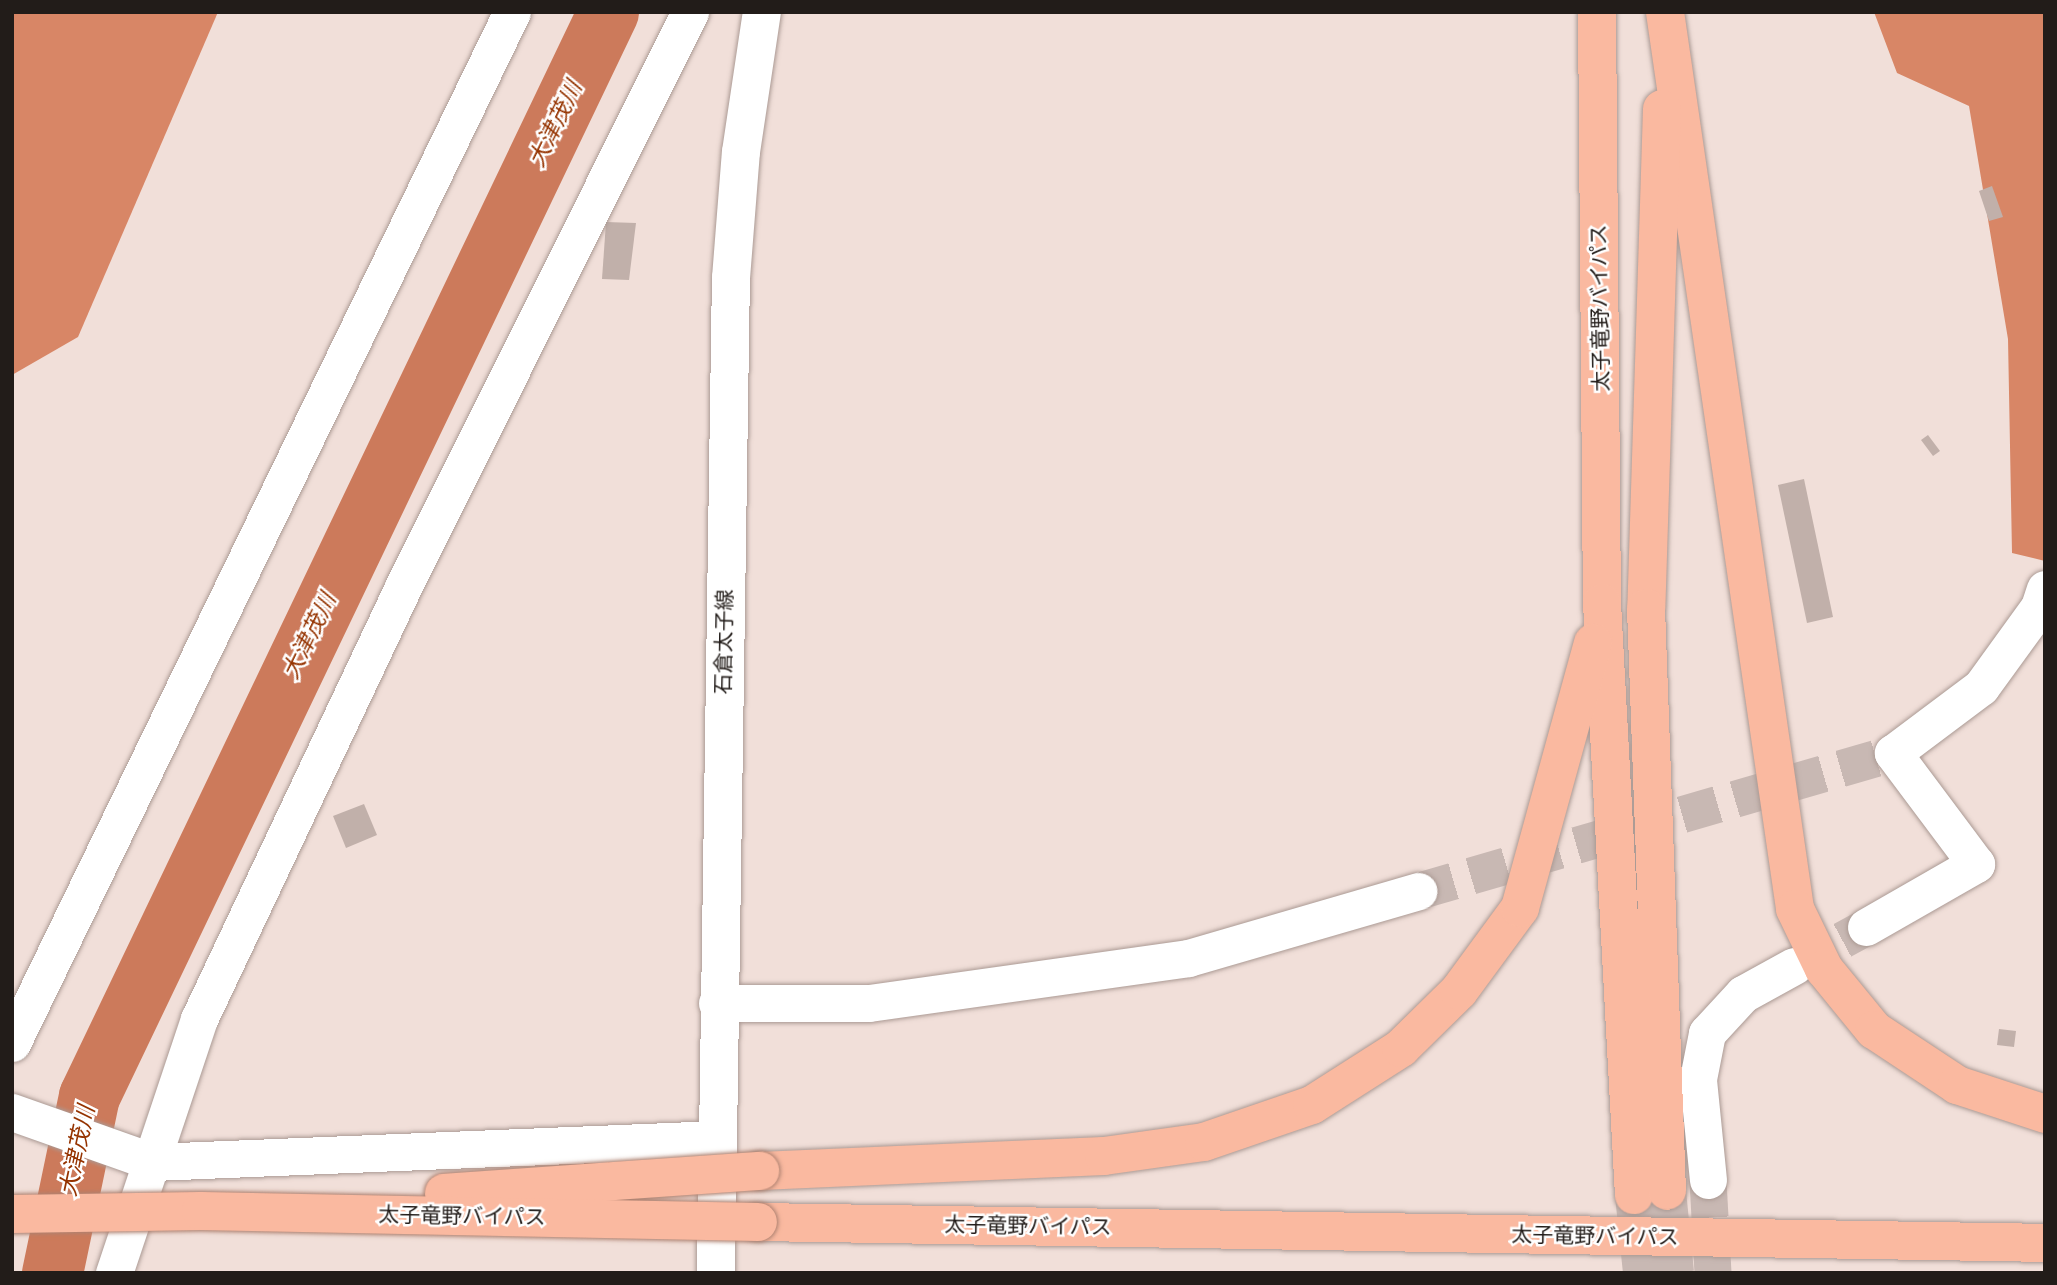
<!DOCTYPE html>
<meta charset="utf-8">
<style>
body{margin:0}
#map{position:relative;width:2057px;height:1285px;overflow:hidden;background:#f1dfd9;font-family:Lora,"Noto Sans JP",serif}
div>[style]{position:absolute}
.forest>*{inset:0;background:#d88666}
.river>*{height:61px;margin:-30.5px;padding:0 30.5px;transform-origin:30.5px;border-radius:30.5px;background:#cc7a5b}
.building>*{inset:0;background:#c1b0aa}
.street-tunnel>*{height:37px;margin-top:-18.5px;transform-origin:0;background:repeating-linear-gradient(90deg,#c8b8b3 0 37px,transparent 0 55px)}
.highway-tunnel>*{height:38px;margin-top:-19px;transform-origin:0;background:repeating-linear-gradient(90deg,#c8b8b3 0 38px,transparent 0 57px)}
.roads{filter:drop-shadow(0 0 2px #ab9a94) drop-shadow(0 0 2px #ab9a94)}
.street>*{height:37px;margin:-18.5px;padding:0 18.5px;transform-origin:18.5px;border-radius:18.5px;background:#fff}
.secondary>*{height:38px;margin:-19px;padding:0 19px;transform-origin:19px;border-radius:19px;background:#fff}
.highway>*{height:38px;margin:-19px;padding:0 19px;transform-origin:19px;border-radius:19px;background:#fab9a0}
.bridges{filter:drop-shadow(0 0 2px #ae8271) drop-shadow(0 0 2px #ae8271)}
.highway-bridge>*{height:38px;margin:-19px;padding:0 19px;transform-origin:19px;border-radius:19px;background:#fab9a0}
span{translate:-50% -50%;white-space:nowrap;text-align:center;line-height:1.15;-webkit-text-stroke:5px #fff;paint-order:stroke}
.street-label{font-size:21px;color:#221c19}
.water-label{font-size:23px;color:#953300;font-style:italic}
.frame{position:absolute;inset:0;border:14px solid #221c19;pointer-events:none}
</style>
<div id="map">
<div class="forest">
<div style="clip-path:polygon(12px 12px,218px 12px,78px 337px,12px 375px)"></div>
<div style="clip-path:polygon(1874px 12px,2045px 12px,2045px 561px,2012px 553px,2008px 339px,1969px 106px,1897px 73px)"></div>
</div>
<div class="river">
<div style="left:52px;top:1273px;width:181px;rotate:-78.2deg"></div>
<div style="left:89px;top:1096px;width:1202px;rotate:-64.42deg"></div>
</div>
<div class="building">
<div style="clip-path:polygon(1992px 186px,2003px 217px,1989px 221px,1979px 191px)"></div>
<div style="clip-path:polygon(606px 222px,636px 223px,629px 280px,602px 279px)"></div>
<div style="clip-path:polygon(1928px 435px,1940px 451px,1933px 456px,1921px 440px)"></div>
<div style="clip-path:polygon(1804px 479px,1833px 617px,1807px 623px,1778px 485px)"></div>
<div style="clip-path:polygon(364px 804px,377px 835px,346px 848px,333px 816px)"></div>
<div style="clip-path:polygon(1999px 1029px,2016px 1031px,2014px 1047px,1997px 1045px)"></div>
</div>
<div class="street-tunnel">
<div style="left:1418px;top:891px;width:495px;rotate:-16.2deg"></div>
<div style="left:1794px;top:966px;width:82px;rotate:-28.4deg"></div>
<div style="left:1708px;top:1180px;width:93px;rotate:86.9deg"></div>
</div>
<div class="highway-tunnel">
<div style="left:1667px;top:1191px;width:82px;rotate:84.4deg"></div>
<div style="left:1634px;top:1195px;width:78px;rotate:84.1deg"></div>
</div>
<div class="roads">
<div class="street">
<div style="left:1866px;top:927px;width:127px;rotate:-29.8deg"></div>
<div style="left:1976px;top:864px;width:139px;rotate:-126.8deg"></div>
<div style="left:1893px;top:753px;width:110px;rotate:-36.9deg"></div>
<div style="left:1981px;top:687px;width:99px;rotate:-54.1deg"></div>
<div style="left:2039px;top:607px;width:19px;rotate:-72deg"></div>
<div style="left:717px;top:1003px;width:152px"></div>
<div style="left:869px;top:1003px;width:322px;rotate:-8deg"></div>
<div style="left:1188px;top:958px;width:240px;rotate:-16.2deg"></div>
<div style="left:12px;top:1043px;width:1146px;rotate:-64.13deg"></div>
<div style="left:12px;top:1112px;width:150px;rotate:19.5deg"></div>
<div style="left:153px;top:1162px;width:565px;rotate:-2.33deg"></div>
<div style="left:1708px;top:1180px;width:101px;rotate:-95.7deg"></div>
<div style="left:1698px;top:1079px;width:47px;rotate:-78.9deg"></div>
<div style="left:1707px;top:1033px;width:53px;rotate:-47.3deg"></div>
<div style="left:1743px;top:994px;width:58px;rotate:-28.8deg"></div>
<div style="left:114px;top:1273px;width:268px;rotate:-71.5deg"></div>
<div style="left:199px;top:1019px;width:478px;rotate:-64.7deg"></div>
<div style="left:403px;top:587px;width:643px;rotate:-63.47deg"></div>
</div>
<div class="secondary">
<div style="left:716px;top:1273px;width:995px;rotate:-89.14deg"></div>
<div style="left:731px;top:278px;width:126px;rotate:-85.5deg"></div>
<div style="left:741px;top:152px;width:142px;rotate:-81.5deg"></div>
</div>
<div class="highway">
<div style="left:1597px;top:12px;width:591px;rotate:89.52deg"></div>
<div style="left:1602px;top:603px;width:593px;rotate:86.91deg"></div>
<div style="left:1665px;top:12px;width:906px;rotate:81.75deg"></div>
<div style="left:1795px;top:909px;width:67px;rotate:64.2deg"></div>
<div style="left:1824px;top:969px;width:79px;rotate:50.7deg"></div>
<div style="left:1874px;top:1030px;width:100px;rotate:33.5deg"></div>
<div style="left:1957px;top:1085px;width:93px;rotate:18.2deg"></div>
<div style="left:1662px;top:109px;width:499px;rotate:91.8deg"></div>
<div style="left:1646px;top:608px;width:583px;rotate:87.94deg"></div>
<div style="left:760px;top:1171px;width:344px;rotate:-2.5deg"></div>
<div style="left:1104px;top:1156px;width:101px;rotate:-8deg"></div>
<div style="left:1204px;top:1142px;width:114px;rotate:-18.9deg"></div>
<div style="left:1312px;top:1105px;width:106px;rotate:-32.6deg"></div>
<div style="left:1401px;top:1048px;width:81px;rotate:-44.5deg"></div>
<div style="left:1459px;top:991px;width:103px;rotate:-53.7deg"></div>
<div style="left:1520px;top:908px;width:275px;rotate:-74.6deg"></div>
<div style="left:758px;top:1222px;width:1287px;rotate:0.93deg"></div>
</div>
</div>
<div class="bridges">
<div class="highway-bridge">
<div style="left:444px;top:1193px;width:317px;rotate:-4deg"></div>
<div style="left:12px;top:1214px;width:189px;rotate:-0.9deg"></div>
<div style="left:201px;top:1211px;width:557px;rotate:1.13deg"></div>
</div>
</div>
<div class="street-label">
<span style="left:1600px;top:308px;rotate:-91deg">太子竜野バイパス</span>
<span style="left:724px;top:642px;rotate:-89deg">石倉太子線</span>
<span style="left:462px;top:1216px;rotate:1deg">太子竜野バイパス</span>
<span style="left:1028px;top:1226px;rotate:1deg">太子竜野バイパス</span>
<span style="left:1595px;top:1236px;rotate:1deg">太子竜野バイパス</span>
</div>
<div class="water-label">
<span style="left:555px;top:124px;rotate:-64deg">大津茂川</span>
<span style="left:309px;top:636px;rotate:-64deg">大津茂川</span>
<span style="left:77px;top:1151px;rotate:-78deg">大津茂川</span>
</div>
<div class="frame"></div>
</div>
